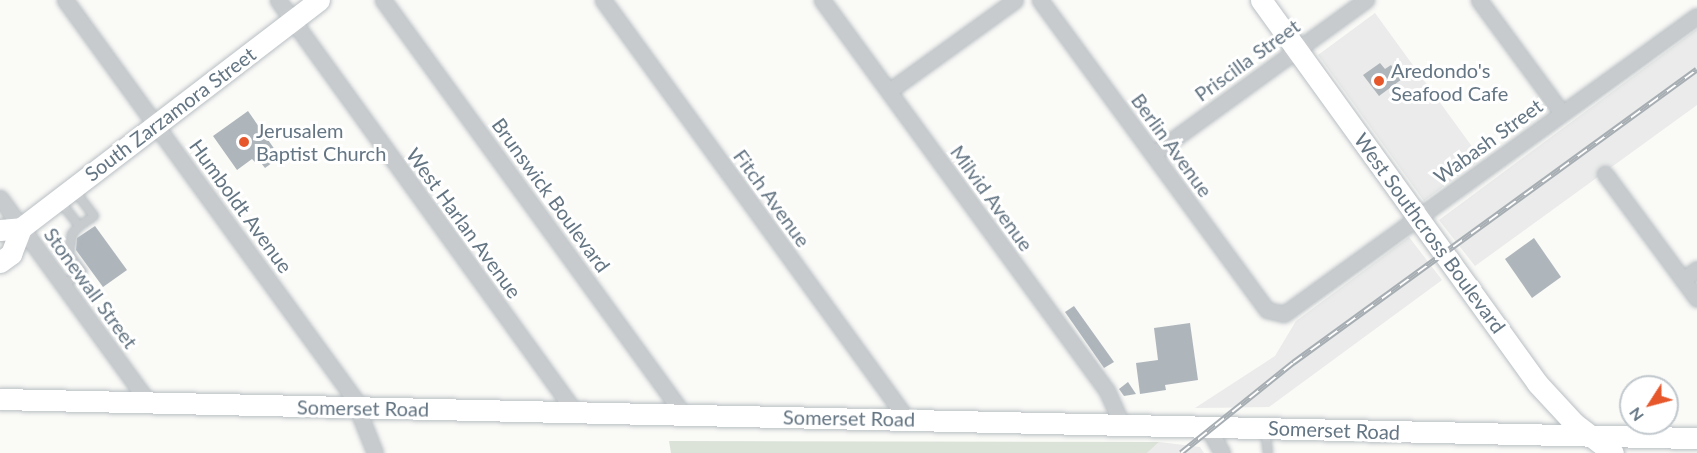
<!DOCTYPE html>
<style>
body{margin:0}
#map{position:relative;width:1697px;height:453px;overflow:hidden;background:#fafaf7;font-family:Lato,sans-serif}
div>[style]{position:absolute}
.built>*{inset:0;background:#eaebea}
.green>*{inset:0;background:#dbe2d8}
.building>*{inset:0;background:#aeb6bc}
.roads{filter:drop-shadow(0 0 2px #b9bfc3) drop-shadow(0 0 2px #b9bfc3)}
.service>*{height:8px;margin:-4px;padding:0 4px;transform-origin:4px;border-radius:4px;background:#c7cbce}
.minor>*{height:15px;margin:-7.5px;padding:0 7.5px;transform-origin:7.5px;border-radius:7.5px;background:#c7cbce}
.secondary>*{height:21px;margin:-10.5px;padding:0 10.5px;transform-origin:10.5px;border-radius:10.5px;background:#fff}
.rail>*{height:6px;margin-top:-3px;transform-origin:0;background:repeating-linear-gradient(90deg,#fff 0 11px,#a7aeb3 0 22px);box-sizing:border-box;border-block:2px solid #a7aeb3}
.dots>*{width:16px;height:16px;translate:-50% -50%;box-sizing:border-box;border:3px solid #fff;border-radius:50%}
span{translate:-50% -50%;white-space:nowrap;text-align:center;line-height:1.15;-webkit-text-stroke:6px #fff;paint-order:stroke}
.street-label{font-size:20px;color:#647583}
.poi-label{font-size:20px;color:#647583}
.left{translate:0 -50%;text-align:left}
.north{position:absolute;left:1619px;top:375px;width:60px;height:60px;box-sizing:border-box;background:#fff;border:2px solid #c1c8cd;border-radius:50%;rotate:234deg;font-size:16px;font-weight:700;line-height:24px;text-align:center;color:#647583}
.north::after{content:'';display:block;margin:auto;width:21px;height:27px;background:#e6572b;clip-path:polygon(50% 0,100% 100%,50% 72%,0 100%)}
</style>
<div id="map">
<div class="built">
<div style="clip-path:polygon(1375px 13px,1481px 159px,1424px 201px,1318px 55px)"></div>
<div style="clip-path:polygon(1697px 29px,1697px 105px,1475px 266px,1439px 220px)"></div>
<div style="clip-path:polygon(1409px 237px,1442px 280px,1269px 407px,1195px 408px,1275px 356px,1296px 321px)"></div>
<div style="clip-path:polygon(1159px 442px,1200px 447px,1204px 453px,1147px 453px)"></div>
</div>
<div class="green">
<div style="clip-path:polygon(669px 441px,1159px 442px,1147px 453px,671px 453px)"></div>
</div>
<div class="building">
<div style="clip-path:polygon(1380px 63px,1385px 69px,1391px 65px,1402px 79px,1379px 96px,1363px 75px)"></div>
<div style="clip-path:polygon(248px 111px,280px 157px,265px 168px,258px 159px,255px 162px,252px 159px,237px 170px,213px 136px)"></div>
<div style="clip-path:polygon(95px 226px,127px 270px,103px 287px,76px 250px,77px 238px)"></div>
<div style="clip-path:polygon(1534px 238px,1561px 277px,1532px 298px,1505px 259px)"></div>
<div style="clip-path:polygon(1074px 306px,1114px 362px,1104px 368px,1065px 312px)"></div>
<div style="clip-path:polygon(1190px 323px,1198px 380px,1165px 385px,1166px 390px,1140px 394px,1136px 363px,1158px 360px,1154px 328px)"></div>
<div style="clip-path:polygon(1128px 382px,1136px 394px,1124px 396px,1119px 389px)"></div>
</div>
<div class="roads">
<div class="service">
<div style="left:75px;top:191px;width:31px;rotate:53deg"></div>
<div style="left:94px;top:216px;width:18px;rotate:146deg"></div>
<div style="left:59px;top:200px;width:33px;rotate:52deg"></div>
<div style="left:79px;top:226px;width:11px;rotate:131deg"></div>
<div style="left:72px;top:234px;width:20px;rotate:99deg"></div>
<div style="left:69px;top:254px;width:22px;rotate:54deg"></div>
<div style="left:82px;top:272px;width:23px;rotate:146deg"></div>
<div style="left:1265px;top:429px;width:24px;rotate:83deg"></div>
</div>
<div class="minor">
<div style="left:65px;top:0;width:504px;rotate:54.04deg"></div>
<div style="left:278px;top:0;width:508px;rotate:54.21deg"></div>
<div style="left:383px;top:0;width:513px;rotate:54.05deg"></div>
<div style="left:603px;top:0;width:518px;rotate:54.04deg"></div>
<div style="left:822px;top:0;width:484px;rotate:53.9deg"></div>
<div style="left:1107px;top:391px;width:37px;rotate:66deg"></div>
<div style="left:1040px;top:0;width:384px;rotate:53.8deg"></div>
<div style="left:1267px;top:310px;width:17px;rotate:13deg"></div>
<div style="left:1284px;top:314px;width:509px;rotate:-35.81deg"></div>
<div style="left:1479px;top:0;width:140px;rotate:53.7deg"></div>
<div style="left:889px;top:91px;width:155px;rotate:-35.8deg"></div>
<div style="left:1153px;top:154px;width:263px;rotate:-35.9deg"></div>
<div style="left:1605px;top:174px;width:155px;rotate:53.6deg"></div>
<div style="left:0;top:198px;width:252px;rotate:54deg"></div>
<div style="left:1683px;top:280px;width:18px;rotate:-38deg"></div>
<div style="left:357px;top:408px;width:48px;rotate:68.2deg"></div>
<div style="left:1206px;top:424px;width:33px;rotate:61deg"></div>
</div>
<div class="secondary">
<div style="left:1261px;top:0;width:472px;rotate:54.2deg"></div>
<div style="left:1537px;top:383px;width:54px;rotate:47.2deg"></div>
<div style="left:1574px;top:423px;width:49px;rotate:37.6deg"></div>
<div style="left:0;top:230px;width:21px;rotate:-5deg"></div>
<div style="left:21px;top:228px;width:375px;rotate:-37.4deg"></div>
<div style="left:0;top:262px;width:14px;rotate:-36deg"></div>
<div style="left:11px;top:254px;width:28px;rotate:-69deg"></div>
<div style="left:0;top:399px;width:1697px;rotate:1.32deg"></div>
</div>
</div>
<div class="rail">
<div style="left:1181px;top:453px;width:144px;rotate:-38.8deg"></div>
<div style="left:1293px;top:363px;width:499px;rotate:-36deg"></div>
</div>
<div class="dots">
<div style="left:1379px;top:81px;background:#e6572b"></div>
<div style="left:244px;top:142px;background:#e6572b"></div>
</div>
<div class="street-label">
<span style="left:1247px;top:60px;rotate:-36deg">Priscilla Street</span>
<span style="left:170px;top:114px;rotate:-37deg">South Zarzamora Street</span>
<span style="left:1488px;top:141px;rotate:-36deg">Wabash Street</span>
<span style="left:1172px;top:145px;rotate:54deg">Berlin Avenue</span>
<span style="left:551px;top:195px;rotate:54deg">Brunswick Boulevard</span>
<span style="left:772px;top:198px;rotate:54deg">Fitch Avenue</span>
<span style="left:992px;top:198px;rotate:54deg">Milvid Avenue</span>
<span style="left:241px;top:206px;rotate:54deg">Humboldt Avenue</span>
<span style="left:464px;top:223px;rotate:54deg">West Harlan Avenue</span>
<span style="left:1430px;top:233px;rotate:54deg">West Southcross Boulevard</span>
<span style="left:91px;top:288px;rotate:54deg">Stonewall Street</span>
<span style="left:363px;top:408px;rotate:1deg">Somerset Road</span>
<span style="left:849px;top:418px;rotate:1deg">Somerset Road</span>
<span style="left:1334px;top:430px;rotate:2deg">Somerset Road</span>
</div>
<div class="poi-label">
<span class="left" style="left:1391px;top:82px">Aredondo's<br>Seafood Cafe</span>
<span class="left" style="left:256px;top:142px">Jerusalem<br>Baptist Church</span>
</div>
<div class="north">N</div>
</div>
